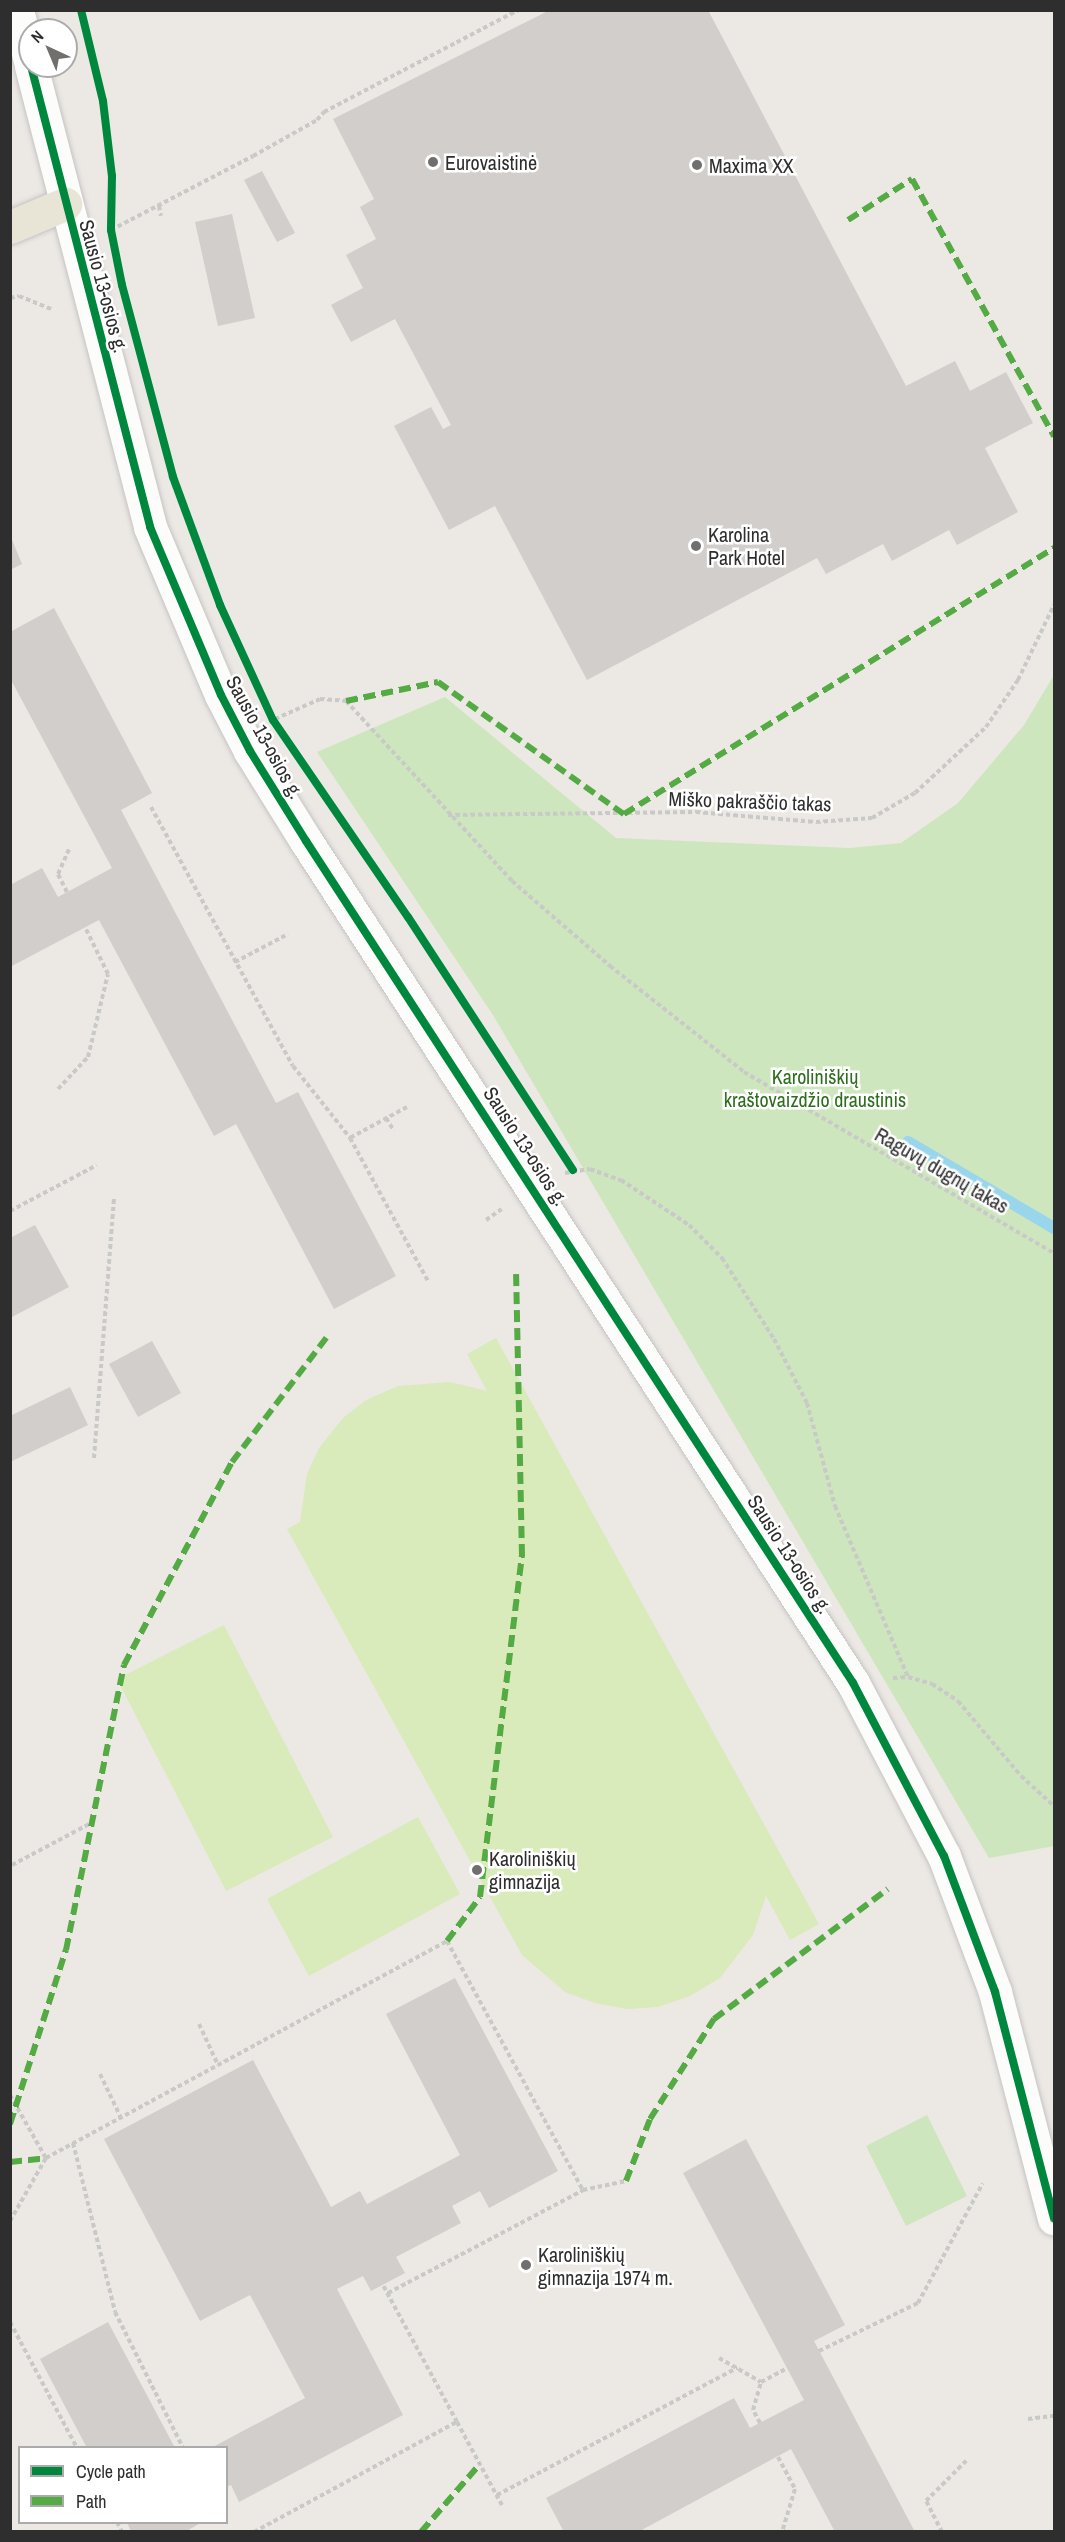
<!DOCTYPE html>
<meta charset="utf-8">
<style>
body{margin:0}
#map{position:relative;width:1065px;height:2542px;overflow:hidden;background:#ece8e4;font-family:"Archivo Narrow",sans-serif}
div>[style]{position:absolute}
.green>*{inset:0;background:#cee6be}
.pitch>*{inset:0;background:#d9eabb}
.stream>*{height:12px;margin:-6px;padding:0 6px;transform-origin:6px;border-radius:6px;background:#99d6ec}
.building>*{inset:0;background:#d1cecb}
.path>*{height:4px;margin-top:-2px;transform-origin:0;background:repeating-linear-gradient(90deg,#c9c9c8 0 4.5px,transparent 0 7.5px)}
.roads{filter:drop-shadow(0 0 2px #c5c4c5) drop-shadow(0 0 2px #c5c4c5)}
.minor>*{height:33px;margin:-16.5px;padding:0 16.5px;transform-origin:16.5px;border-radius:16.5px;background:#fcfcfb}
.major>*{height:33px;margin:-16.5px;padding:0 16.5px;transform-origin:16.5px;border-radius:16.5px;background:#e8e4d6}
.quiet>*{height:6px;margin-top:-3px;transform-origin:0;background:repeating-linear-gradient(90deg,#54ab44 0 12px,transparent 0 18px)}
.cycleway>*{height:8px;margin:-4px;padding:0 4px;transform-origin:4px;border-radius:4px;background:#00873e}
.dots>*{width:16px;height:16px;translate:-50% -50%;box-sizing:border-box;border:3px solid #fff;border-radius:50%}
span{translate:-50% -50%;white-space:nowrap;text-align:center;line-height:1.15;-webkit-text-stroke:5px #fff;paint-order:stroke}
.poi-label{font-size:20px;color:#2e2e2e}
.left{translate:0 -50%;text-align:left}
.street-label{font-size:20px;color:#2e2e2e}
.park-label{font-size:20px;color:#2c6e1b}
.frame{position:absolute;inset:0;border:12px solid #2e2e2e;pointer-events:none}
.legend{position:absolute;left:18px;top:2446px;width:210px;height:78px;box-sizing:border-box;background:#fff;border:2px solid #ababab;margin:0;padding:8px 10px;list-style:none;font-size:18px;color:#2e2e2e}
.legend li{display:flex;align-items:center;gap:12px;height:30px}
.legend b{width:30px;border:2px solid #ababab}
.north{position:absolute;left:18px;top:18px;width:60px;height:60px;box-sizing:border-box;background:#fff;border:2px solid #ababab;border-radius:50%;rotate:316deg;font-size:16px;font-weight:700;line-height:24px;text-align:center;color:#2e2e2e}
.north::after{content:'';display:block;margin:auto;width:21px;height:27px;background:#706f6e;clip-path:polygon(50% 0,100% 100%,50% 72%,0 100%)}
</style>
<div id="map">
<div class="green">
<div style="clip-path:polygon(1054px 675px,1054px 1846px,989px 1858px,493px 1015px,317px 752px,445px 697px,616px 838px,850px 848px,901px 843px,958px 803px,1024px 725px)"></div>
<div style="clip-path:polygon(927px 2115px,967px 2196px,906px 2226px,866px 2146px)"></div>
</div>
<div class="pitch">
<div style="clip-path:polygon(496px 1338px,819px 1924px,790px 1940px,766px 1896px,753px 1935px,720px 1978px,690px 1996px,658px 2007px,627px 2009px,595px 2003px,565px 1992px,522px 1955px,287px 1529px,300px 1522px,307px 1474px,319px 1448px,343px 1418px,366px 1400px,398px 1386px,450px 1382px,487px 1391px,467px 1354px)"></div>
<div style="clip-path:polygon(224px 1625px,333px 1837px,226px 1891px,117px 1679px)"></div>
<div style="clip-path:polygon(418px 1817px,460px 1894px,309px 1976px,267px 1899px)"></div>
</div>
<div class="stream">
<div style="left:908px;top:1142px;width:169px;rotate:30.5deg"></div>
</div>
<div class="building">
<div style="clip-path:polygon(550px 10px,708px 10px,906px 386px,955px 361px,970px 391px,1006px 372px,1033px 423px,985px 448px,1018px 512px,957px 545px,949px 530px,892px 561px,883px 544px,826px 574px,817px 558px,587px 680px,495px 506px,449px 530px,394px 426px,431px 407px,443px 429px,451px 425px,395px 319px,351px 342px,331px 305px,363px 288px,346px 255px,376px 239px,360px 207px,374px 199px,333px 119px)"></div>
<div style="clip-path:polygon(262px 171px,295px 233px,277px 242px,244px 180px)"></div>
<div style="clip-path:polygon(232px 214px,255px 318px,218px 326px,195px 222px)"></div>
<div style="clip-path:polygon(10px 535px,22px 564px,10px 570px)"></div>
<div style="clip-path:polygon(54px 608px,152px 793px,121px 810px,276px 1103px,298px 1092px,396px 1276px,334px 1309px,236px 1124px,214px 1136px,99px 920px,10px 967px,10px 885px,42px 868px,58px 897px,112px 868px,10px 678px,10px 632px)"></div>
<div style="clip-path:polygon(35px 1225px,69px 1287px,10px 1318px,10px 1238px)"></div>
<div style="clip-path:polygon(152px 1341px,181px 1393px,138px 1417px,109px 1364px)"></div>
<div style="clip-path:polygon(70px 1387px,88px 1425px,10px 1462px,10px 1416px)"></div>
<div style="clip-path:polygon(455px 1978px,558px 2171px,489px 2208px,480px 2191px,452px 2206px,461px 2223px,396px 2257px,405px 2273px,371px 2291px,363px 2276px,337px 2289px,403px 2415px,239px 2502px,231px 2485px,226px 2487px,226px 2448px,211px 2448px,305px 2398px,250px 2295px,200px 2321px,104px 2139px,253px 2060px,331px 2207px,360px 2191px,367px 2204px,460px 2155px,386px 2014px)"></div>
<div style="clip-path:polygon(746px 2139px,845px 2325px,814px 2341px,915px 2532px,835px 2532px,791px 2449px,638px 2532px,564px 2532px,546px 2498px,734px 2398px,750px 2428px,804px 2400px,683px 2173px)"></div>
<div style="clip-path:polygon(108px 2322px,175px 2448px,87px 2448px,40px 2359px)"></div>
<div style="clip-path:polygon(127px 2522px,202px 2522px,185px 2532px,131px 2532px)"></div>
</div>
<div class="path">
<div style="left:159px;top:206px;width:10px;rotate:79deg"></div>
<div style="left:111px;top:230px;width:160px;rotate:-27.5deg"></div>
<div style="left:253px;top:156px;width:73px;rotate:-29.4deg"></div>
<div style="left:317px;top:120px;width:11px;rotate:-49deg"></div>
<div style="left:324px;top:112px;width:219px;rotate:-27.7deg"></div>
<div style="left:10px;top:298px;width:9px;rotate:-13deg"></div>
<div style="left:19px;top:296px;width:35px;rotate:22deg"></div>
<div style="left:275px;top:719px;width:49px;rotate:-24deg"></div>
<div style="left:320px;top:699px;width:26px;rotate:4deg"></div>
<div style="left:346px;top:701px;width:245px;rotate:47.3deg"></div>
<div style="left:512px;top:881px;width:130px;rotate:40.9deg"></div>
<div style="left:610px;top:966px;width:171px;rotate:38.3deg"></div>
<div style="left:744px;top:1072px;width:359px;rotate:30.3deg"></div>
<div style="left:151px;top:807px;width:295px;rotate:61.3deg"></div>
<div style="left:293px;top:1066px;width:92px;rotate:51.6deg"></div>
<div style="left:448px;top:815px;width:248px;rotate:-0.7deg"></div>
<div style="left:696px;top:812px;width:120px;rotate:4.8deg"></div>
<div style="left:816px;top:822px;width:56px;rotate:-4.1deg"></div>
<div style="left:872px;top:818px;width:50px;rotate:-30.2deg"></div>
<div style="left:915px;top:793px;width:97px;rotate:-42.9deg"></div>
<div style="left:986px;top:727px;width:57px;rotate:-55.8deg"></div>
<div style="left:1018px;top:680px;width:83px;rotate:-64.4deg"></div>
<div style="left:67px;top:892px;width:20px;rotate:-117deg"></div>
<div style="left:58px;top:874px;width:30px;rotate:-66deg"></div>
<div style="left:235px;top:962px;width:60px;rotate:-27.8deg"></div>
<div style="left:58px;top:1089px;width:44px;rotate:-46.8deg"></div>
<div style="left:88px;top:1057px;width:85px;rotate:-76.5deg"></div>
<div style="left:108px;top:974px;width:52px;rotate:-116.1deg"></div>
<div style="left:407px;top:1107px;width:65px;rotate:151.5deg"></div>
<div style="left:350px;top:1138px;width:163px;rotate:61.4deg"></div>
<div style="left:386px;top:1118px;width:15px;rotate:58deg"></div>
<div style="left:565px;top:1173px;width:25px;rotate:-9deg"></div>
<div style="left:590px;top:1169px;width:33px;rotate:20deg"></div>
<div style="left:621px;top:1180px;width:82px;rotate:33.5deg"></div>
<div style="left:689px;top:1225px;width:47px;rotate:45deg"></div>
<div style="left:722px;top:1258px;width:96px;rotate:57.3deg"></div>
<div style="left:774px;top:1339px;width:72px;rotate:62.7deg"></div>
<div style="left:807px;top:1403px;width:107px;rotate:74.8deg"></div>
<div style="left:835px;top:1506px;width:186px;rotate:66.9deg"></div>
<div style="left:10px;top:1211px;width:98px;rotate:-27.9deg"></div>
<div style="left:486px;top:1220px;width:19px;rotate:-35deg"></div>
<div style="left:94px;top:1458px;width:262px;rotate:-85.6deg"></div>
<div style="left:893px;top:1678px;width:15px;rotate:-4deg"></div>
<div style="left:908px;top:1677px;width:25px;rotate:16deg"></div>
<div style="left:932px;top:1684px;width:31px;rotate:33deg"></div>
<div style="left:958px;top:1701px;width:98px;rotate:50deg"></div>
<div style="left:1021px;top:1776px;width:45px;rotate:42.3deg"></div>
<div style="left:12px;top:1865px;width:89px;rotate:-28deg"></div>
<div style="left:199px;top:2024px;width:45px;rotate:65.1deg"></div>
<div style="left:100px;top:2074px;width:49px;rotate:64.5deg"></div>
<div style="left:10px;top:2095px;width:73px;rotate:60.3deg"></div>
<div style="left:73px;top:2143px;width:174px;rotate:76deg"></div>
<div style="left:115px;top:2312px;width:152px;rotate:63.4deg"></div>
<div style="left:10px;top:2221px;width:73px;rotate:-60.3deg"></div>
<div style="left:46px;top:2158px;width:456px;rotate:-28.4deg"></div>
<div style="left:447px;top:1941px;width:284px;rotate:61.4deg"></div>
<div style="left:388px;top:2293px;width:221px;rotate:-27.8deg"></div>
<div style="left:583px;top:2190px;width:44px;rotate:-11.8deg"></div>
<div style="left:10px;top:2322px;width:143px;rotate:62deg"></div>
<div style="left:819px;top:2351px;width:110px;rotate:-25.9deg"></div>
<div style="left:918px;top:2303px;width:136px;rotate:-61.6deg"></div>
<div style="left:719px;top:2358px;width:48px;rotate:29.7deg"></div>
<div style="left:761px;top:2382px;width:30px;rotate:-28deg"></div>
<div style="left:1028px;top:2419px;width:26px;rotate:-7deg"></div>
<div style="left:457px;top:2422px;width:97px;rotate:61.6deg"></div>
<div style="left:760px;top:2423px;width:15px;rotate:-118deg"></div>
<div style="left:753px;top:2410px;width:29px;rotate:-74deg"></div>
<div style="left:778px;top:2457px;width:36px;rotate:62deg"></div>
<div style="left:795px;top:2489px;width:45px;rotate:106.8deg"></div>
<div style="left:497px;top:2495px;width:272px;rotate:-27.9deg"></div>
<div style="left:117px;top:2522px;width:11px;rotate:63deg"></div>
<div style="left:254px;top:2532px;width:231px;rotate:-28.5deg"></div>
<div style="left:457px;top:2422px;width:156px;rotate:-118.4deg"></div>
<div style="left:942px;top:2532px;width:35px;rotate:-117deg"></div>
<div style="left:926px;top:2501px;width:57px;rotate:-45deg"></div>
</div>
<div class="roads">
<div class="minor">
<div style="left:17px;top:10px;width:53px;rotate:75.7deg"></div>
<div style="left:31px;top:66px;width:476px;rotate:75.5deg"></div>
<div style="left:150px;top:527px;width:182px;rotate:67.1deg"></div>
<div style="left:221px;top:695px;width:63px;rotate:62.6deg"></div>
<div style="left:250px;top:751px;width:106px;rotate:58.1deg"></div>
<div style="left:306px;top:841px;width:1004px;rotate:56.99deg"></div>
<div style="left:853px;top:1683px;width:195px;rotate:62.3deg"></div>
<div style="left:944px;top:1856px;width:145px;rotate:69.4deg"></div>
<div style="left:995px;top:1992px;width:234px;rotate:75.4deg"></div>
</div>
<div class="major">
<div style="left:10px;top:227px;width:60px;rotate:-22.7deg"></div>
</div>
</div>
<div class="quiet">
<div style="left:848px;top:220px;width:76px;rotate:-32.6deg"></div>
<div style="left:912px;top:179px;width:294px;rotate:61.1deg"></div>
<div style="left:346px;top:701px;width:94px;rotate:-11.7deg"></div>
<div style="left:438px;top:682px;width:228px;rotate:35.4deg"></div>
<div style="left:624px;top:814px;width:506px;rotate:-31.74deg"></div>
<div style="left:447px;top:1941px;width:55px;rotate:-53.1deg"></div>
<div style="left:480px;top:1897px;width:344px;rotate:-83deg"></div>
<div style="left:522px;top:1556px;width:286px;rotate:-91.2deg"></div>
<div style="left:10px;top:2124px;width:183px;rotate:-72.2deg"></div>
<div style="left:66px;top:1950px;width:291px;rotate:-78.5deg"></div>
<div style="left:124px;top:1665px;width:230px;rotate:-62deg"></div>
<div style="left:232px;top:1462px;width:162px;rotate:-52.8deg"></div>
<div style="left:10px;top:2162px;width:36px;rotate:-6deg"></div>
<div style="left:626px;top:2181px;width:66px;rotate:-68.8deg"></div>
<div style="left:650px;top:2119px;width:119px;rotate:-57.4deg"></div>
<div style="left:714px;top:2019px;width:217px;rotate:-36.8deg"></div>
<div style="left:421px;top:2532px;width:90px;rotate:-49.1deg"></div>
</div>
<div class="cycleway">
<div style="left:81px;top:10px;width:94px;rotate:76.4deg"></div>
<div style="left:103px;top:101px;width:76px;rotate:83.2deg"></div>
<div style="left:112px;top:176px;width:54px;rotate:91.1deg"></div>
<div style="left:111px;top:230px;width:56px;rotate:78.7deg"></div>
<div style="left:122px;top:285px;width:199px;rotate:75.1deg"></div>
<div style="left:173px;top:477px;width:136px;rotate:69.8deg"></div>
<div style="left:220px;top:605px;width:127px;rotate:65.3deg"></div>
<div style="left:273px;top:720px;width:239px;rotate:55.6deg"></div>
<div style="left:408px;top:917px;width:302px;rotate:56.9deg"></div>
<div style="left:31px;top:66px;width:476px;rotate:75.5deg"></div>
<div style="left:150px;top:527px;width:182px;rotate:67.1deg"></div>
<div style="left:221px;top:695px;width:63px;rotate:62.6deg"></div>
<div style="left:250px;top:751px;width:106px;rotate:58.1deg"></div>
<div style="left:306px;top:841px;width:1004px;rotate:56.99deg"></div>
<div style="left:853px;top:1683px;width:195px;rotate:62.3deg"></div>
<div style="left:944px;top:1856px;width:145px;rotate:69.4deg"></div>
<div style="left:995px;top:1992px;width:234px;rotate:75.4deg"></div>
</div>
<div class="dots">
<div style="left:433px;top:162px;background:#706f6e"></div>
<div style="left:697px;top:165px;background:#706f6e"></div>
<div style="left:696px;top:546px;background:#706f6e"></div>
<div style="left:477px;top:1870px;background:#706f6e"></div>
<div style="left:526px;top:2265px;background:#706f6e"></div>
</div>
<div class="poi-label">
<span class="left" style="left:445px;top:162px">Eurovaistinė</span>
<span class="left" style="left:709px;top:165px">Maxima XX</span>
<span class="left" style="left:708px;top:546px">Karolina<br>Park Hotel</span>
<span class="left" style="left:489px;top:1870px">Karoliniškių<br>gimnazija</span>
<span class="left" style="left:538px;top:2266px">Karoliniškių<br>gimnazija 1974 m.</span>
</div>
<div class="street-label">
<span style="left:104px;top:286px;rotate:75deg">Sausio 13-osios g.</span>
<span style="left:265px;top:737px;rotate:61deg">Sausio 13-osios g.</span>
<span style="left:750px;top:801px;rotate:2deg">Miško pakraščio takas</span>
<span style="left:526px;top:1146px;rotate:57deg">Sausio 13-osios g.</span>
<span style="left:942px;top:1170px;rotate:30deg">Raguvų dugnų takas</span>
<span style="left:790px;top:1554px;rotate:57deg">Sausio 13-osios g.</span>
</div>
<div class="park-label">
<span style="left:815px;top:1088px">Karoliniškių<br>kraštovaizdžio draustinis</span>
</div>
<div class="frame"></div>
<ul class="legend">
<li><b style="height:8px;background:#00873e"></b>Cycle path</li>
<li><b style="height:8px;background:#54ab44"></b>Path</li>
</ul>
<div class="north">N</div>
</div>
